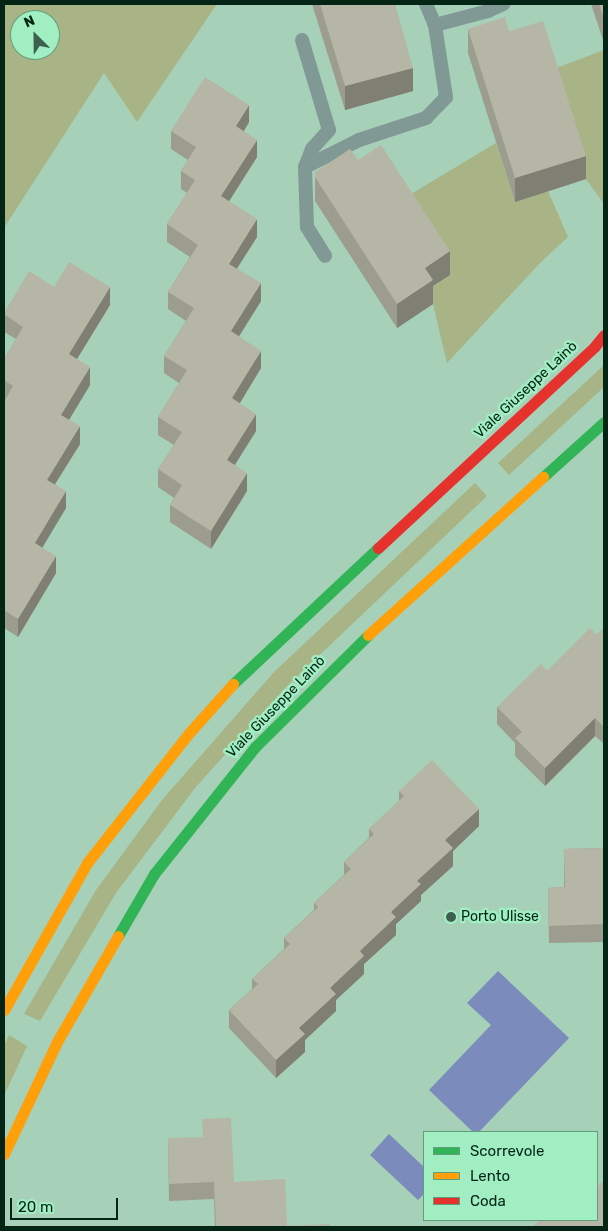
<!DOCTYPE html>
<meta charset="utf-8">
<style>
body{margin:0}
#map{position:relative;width:608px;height:1231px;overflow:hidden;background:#a6d0b8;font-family:Rubik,sans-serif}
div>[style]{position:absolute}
.green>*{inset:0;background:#a8b486}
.water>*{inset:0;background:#7b8bbc}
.lane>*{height:14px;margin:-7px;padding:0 7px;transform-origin:7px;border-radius:7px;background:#819995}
.fast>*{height:11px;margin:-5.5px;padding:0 5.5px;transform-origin:5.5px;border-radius:5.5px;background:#30b455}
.slow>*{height:11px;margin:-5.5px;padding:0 5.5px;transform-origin:5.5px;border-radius:5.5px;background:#ff9f0a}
.jam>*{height:11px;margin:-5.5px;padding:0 5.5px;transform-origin:5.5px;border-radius:5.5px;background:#e5322d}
.wall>*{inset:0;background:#9c9d8e}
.shaded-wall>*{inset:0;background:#7f7f74}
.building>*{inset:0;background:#b5b6a5}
.dots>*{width:14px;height:14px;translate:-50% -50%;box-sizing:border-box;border:2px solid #a1eec3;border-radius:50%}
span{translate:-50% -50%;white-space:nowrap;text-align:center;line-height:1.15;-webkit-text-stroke:5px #a1eec3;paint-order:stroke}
.street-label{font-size:14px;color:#042515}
.poi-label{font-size:14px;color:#042515}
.left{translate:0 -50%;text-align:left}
.frame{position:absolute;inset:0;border:5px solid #042515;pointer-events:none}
.legend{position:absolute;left:423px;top:1131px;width:175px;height:90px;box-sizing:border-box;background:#a1eec3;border:1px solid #629e7d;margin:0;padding:6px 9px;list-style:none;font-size:15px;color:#042515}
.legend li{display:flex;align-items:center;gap:10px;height:25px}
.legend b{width:25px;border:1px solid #629e7d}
.north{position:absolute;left:10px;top:10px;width:50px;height:50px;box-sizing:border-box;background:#a1eec3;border:1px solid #629e7d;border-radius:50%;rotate:337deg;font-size:14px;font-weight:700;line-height:20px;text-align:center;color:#042515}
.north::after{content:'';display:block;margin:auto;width:18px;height:22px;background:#3d614e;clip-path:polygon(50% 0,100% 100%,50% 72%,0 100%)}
.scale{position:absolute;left:10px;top:1198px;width:108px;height:22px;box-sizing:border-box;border:2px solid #042515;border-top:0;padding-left:6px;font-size:15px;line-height:18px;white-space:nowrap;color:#042515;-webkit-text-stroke:4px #a1eec3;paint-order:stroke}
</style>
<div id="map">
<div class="green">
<div style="clip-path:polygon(evenodd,4px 4px,217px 4px,137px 122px,104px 73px,4px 228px,4px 4px,20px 20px,50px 20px,50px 50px,20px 50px,20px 20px)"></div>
<div style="clip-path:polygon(604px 50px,604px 204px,586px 179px,551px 70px)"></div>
<div style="clip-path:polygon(496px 143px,515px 202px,548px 191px,568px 237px,541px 262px,447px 363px,433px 304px,425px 292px,450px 275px,401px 200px)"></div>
<div style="clip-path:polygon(604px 365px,604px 387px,509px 475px,498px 463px)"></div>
<div style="clip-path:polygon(475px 483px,487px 496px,285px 688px,195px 788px,116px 893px,40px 1021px,24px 1014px,96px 890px,162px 800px,274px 672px)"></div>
<div style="clip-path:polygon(9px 1035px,27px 1046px,4px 1096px,4px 1046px)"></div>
</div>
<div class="water">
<div style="clip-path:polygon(498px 971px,569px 1038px,479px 1132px,473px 1132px,429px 1090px,491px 1025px,467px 1003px)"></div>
<div style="clip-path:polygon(389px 1134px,424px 1167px,424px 1194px,418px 1200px,370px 1155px)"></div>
</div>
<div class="lane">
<div style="left:426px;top:4px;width:23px;rotate:67deg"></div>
<div style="left:302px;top:40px;width:94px;rotate:73.3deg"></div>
<div style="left:329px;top:130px;width:25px;rotate:132deg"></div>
<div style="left:312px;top:149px;width:19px;rotate:111deg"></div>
<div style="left:305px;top:167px;width:60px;rotate:-26.6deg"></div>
<div style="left:359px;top:140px;width:71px;rotate:-18.2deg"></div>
<div style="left:426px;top:118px;width:29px;rotate:-46deg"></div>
<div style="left:446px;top:97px;width:73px;rotate:-98.7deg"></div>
<div style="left:435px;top:25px;width:55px;rotate:-14.8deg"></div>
<div style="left:488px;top:11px;width:17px;rotate:-25deg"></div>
<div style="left:305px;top:167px;width:60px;rotate:88.1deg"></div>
<div style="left:307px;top:227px;width:34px;rotate:58deg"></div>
</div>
<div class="fast">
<div style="left:543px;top:477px;width:82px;rotate:-42deg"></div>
<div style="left:233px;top:684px;width:199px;rotate:-43.2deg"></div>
<div style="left:118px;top:936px;width:72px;rotate:-59.9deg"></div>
<div style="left:154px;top:874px;width:162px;rotate:-51.5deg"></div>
<div style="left:255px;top:747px;width:159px;rotate:-44.7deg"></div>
</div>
<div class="slow">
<div style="left:368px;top:635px;width:236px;rotate:-42.1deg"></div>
<div style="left:4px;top:1010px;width:169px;rotate:-60.5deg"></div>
<div style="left:87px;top:863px;width:165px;rotate:-51.9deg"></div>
<div style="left:189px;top:733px;width:66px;rotate:-48.1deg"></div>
<div style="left:4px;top:1154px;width:126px;rotate:-64.7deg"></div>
<div style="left:58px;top:1040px;width:120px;rotate:-60deg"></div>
</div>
<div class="jam">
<div style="left:378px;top:548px;width:296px;rotate:-42.9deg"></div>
<div style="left:595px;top:346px;width:14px;rotate:-51deg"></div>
</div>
<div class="wall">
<div style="clip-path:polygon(312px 4px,395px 4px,413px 91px,345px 110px)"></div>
<div style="clip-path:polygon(591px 4px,604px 4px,604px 43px)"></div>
<div style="clip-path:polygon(468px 29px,509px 31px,586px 179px,515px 202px,468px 53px)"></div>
<div style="clip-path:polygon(249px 122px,244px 131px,257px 157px,229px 201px,257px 237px,237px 268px,261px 301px,239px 336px,261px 368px,240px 403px,256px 431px,235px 465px,247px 491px,211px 549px,170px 522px,170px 505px,174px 498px,158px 487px,158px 469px,174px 445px,158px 435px,158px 417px,179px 383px,164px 373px,164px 356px,186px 321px,168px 309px,168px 292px,190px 257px,167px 242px,167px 224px,187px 193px,181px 189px,181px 171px,188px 160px,171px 149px,171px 131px)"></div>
<div style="clip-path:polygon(358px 160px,450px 275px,433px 286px,433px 304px,397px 328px,315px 201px,315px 172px)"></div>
<div style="clip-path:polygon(54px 287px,110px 305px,77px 359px,90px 385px,69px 420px,80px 444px,55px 484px,66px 508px,42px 547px,56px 573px,18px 637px,4px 628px,4px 402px,5px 399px,4px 398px,4px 359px,16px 339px,4px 332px,4px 313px)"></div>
<div style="clip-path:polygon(604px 628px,604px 742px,603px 743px,595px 736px,545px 786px,515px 756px,515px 743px,497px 724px,497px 707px,597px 635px)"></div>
<div style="clip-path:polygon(399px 791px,479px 826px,453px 851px,453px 866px,421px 895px,421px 901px,396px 924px,396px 935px,364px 964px,364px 974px,336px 1000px,336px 1011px,305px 1040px,305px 1052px,276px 1078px,229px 1028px,229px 1010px,252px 989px,252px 979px,284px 949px,284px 938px,314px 910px,314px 903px,344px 875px,344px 862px,369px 838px,369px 829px,399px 801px)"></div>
<div style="clip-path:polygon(604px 848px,604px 942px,549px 943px,548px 888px,564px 887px,564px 849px)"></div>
<div style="clip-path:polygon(168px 1138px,234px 1182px,287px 1226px,330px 1227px,215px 1227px,214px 1199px,169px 1201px)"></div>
</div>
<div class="shaded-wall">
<div style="clip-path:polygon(413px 68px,413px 91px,345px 110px,345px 86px)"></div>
<div style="clip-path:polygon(249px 105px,249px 122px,236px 144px,236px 126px)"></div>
<div style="clip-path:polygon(257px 140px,257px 157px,221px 214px,221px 196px)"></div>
<div style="clip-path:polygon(586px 156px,586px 179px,515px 202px,515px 178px)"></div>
<div style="clip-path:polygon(257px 219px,257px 237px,229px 281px,229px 264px)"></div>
<div style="clip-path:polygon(450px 251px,450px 275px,433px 286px,433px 304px,397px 328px,397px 304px,425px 268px)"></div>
<div style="clip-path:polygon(261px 283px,261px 301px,231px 349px,231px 331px)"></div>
<div style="clip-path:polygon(110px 287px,110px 305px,69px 372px,69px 354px)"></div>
<div style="clip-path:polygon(261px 351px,261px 368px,232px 416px,232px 398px)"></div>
<div style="clip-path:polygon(90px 367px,90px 385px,61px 433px,61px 415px)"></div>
<div style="clip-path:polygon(256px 414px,256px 431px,227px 477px,227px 460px)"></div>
<div style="clip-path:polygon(80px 426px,80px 444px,47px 497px,47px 480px)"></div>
<div style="clip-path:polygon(247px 473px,247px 491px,211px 549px,211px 531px)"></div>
<div style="clip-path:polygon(66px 491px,66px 508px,35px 560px,35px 543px)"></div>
<div style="clip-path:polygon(56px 556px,56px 573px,18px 637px,18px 619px)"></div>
<div style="clip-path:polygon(595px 718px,595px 736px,545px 786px,545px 768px)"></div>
<div style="clip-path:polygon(604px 724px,604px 742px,603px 743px,603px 726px)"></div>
<div style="clip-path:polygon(479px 809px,479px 826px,453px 851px,453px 866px,421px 895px,421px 901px,396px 924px,396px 935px,364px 964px,364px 974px,336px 1000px,336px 1011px,305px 1040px,305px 1052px,276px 1078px,276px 1060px,299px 1028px,391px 912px,417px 881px,445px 840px)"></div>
</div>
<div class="building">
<div style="clip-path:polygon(320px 4px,395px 4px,413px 68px,345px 86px)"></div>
<div style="clip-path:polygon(599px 4px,604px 4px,604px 19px)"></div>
<div style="clip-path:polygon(505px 17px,509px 31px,543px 21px,586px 156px,515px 178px,468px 29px)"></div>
<div style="clip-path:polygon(205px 77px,249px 105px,236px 126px,257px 140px,221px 196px,257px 219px,229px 264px,261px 283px,231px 331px,261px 351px,232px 398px,256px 414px,227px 460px,247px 473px,211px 531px,170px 505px,182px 485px,158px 469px,182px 432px,158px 417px,187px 370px,164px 356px,194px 308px,168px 292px,198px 245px,167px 224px,195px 180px,181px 171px,196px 147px,171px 131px)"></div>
<div style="clip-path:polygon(381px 145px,450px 251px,425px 268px,433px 280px,397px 304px,315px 177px,315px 172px,350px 149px,358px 160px)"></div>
<div style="clip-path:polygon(69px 262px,110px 287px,69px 354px,90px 367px,61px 415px,80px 426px,47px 480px,66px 491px,35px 543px,56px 556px,18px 619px,4px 610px,4px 402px,13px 386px,4px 380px,4px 359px,23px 327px,4px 314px,4px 313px,29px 271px,54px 287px)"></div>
<div style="clip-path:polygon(590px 628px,597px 635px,604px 628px,604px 724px,603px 726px,595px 718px,545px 768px,515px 738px,522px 732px,497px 707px,541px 664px,547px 671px)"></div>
<div style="clip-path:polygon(432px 760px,479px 809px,445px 840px,453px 848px,417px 881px,421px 884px,391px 912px,396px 917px,360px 951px,364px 956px,330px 988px,336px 994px,299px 1028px,305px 1034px,276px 1060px,229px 1010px,258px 984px,252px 979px,290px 944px,284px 938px,318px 907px,314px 903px,351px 869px,344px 862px,374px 834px,369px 829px,404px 796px,399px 791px)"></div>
<div style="clip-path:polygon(604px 848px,604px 924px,549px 926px,548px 888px,565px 887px,564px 849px)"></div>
<div style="clip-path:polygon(231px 1118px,234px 1182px,285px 1179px,287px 1226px,261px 1227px,216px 1227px,214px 1182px,169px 1184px,168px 1138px,203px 1137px,202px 1119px)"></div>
<div style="clip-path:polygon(604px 1180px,604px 1227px,532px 1227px,540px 1220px,557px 1220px,560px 1222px,563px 1220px,597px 1220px,597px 1187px)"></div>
<div style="clip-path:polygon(330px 1224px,330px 1227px,261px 1227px)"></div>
</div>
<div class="dots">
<div style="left:451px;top:917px;background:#3d614e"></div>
</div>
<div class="street-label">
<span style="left:526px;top:390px;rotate:-43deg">Viale Giuseppe Lainò</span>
<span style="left:276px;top:707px;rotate:-46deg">Viale Giuseppe Lainò</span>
</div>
<div class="poi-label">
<span class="left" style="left:461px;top:917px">Porto Ulisse</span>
</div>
<div class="frame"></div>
<ul class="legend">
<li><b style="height:6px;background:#30b455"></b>Scorrevole</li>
<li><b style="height:6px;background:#ff9f0a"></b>Lento</li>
<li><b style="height:6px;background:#e5322d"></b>Coda</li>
</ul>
<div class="north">N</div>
<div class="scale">20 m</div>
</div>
